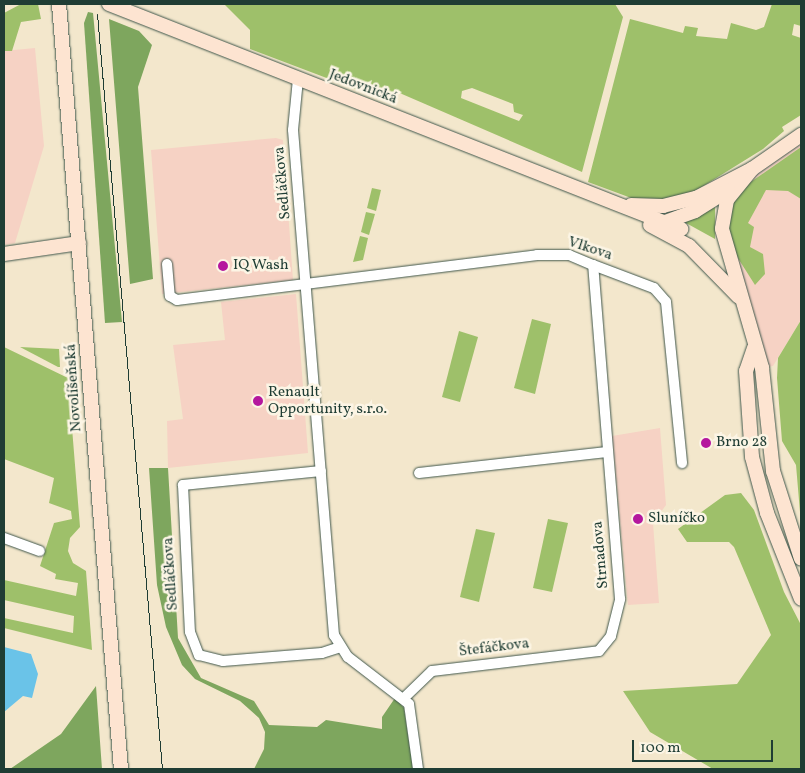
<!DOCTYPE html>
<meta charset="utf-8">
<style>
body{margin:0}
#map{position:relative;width:805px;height:773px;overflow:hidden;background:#f3e7cc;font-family:Vollkorn,serif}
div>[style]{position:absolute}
.built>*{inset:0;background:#f6d2c4}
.green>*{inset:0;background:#9ec06a}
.forest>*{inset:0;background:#7ea65e}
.water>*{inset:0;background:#6ac3e8}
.roads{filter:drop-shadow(0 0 1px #3f564b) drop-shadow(0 0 1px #3f564b)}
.street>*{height:10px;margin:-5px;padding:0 5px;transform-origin:5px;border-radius:5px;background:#fff}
.secondary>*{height:14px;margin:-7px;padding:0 7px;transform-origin:7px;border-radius:7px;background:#fde4d1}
.tram>*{height:1px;margin:-0.5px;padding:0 0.5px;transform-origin:0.5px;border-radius:0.5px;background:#1f3d34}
.dots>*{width:14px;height:14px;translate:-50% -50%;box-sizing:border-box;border:2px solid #fcf5e5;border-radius:50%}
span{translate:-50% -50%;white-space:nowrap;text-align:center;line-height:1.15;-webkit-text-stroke:5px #fcf5e5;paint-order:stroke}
.street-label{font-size:15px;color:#1f3d34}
.poi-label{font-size:15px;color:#1f3d34}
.left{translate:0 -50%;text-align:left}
.frame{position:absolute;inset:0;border:5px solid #1f3d34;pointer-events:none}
.scale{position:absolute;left:632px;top:740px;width:141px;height:22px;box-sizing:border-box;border:2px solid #1f3d34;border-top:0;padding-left:6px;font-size:15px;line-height:18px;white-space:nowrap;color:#1f3d34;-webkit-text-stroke:4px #fcf5e5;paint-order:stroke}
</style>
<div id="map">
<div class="built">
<div style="clip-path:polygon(35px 48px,44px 146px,15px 243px,4px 245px,4px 51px)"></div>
<div style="clip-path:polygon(801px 135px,801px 320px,773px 366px,762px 368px,724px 243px,727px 200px)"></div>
<div style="clip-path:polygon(276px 138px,283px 140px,293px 280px,162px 294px,151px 150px)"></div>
<div style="clip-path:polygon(296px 294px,308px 453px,168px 468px,167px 421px,183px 419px,173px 345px,225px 340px,221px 302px)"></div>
<div style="clip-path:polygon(660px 428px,666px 505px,653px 523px,659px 603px,628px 605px,612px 436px)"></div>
</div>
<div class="green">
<div style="clip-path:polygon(21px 4px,38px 4px,41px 19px,21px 22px,12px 51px,4px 51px,4px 13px)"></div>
<div style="clip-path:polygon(evenodd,615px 4px,623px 17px,582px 172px,395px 91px,390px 102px,250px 49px,250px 30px,225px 5px,615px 4px,472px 88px,513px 104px,514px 112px,523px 115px,519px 121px,461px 98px,462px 91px,472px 88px)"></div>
<div style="clip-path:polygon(772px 4px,801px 4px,801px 34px,801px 26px,794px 24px,792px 35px,801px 38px,801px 115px,782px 127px,784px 131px,763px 149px,684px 198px,642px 202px,588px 182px,630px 19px,683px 33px,685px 26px,698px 28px,696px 36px,727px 39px,731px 23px,756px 30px,764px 27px)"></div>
<div style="clip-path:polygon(801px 147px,801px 199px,788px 191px,766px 190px,748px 223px,754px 227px,750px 247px,763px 254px,765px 274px,755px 285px,729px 244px,726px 212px,745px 186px)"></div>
<div style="clip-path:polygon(372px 188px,381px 190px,376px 211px,367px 208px)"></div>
<div style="clip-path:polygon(715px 207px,715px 239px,686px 223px,685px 222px)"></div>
<div style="clip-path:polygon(366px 212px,375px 214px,369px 235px,361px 232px)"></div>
<div style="clip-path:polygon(360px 236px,368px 238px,363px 260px,353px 262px)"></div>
<div style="clip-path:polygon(532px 319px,551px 324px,535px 394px,514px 388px)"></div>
<div style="clip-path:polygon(801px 320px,801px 524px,796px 465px,782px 441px,777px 378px,778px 358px)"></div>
<div style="clip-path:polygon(459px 331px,478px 337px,460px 402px,442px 397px)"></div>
<div style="clip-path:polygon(4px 347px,68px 378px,80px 527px,70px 538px,68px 551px,73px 563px,86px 571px,92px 650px,4px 628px,4px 618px,73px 633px,74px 616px,4px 600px,4px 580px,76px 596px,78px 583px,55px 579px,56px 574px,40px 566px,54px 523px,72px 519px,71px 511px,49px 503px,54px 478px,4px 459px)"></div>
<div style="clip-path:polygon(20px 347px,59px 349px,60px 367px,58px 367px)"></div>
<div style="clip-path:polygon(741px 493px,754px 510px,784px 592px,801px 625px,801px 769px,713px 769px,650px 732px,623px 691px,737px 684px,771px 635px,734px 547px,729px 542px,687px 542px,678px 529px,725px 495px)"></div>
<div style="clip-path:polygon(548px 519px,568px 523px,552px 592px,533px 588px)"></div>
<div style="clip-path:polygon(476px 529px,495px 533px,479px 602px,460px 597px)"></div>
</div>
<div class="forest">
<div style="clip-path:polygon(88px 12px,93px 13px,122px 322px,105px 323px,84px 23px)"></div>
<div style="clip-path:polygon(109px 19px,139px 31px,152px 45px,138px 87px,153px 279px,130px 284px)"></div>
<div style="clip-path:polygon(149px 468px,168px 468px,178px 638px,201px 678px,254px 701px,269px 725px,317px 727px,326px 720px,382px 729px,382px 717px,395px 698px,404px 708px,413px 769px,254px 769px,264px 749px,265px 732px,259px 718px,240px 701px,195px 679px,182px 665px,166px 627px,157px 585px)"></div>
<div style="clip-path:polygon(96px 686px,102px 769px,10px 769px,61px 734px)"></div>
</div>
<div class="water">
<div style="clip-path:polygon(4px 647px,31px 654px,38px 674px,32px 698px,23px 696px,4px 712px)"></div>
</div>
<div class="roads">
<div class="street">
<div style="left:298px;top:79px;width:51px;rotate:95.6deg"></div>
<div style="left:293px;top:130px;width:507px;rotate:85.36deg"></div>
<div style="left:334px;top:635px;width:26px;rotate:58deg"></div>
<div style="left:348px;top:657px;width:77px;rotate:37.6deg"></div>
<div style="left:409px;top:704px;width:66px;rotate:82.1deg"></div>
<div style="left:167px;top:264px;width:32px;rotate:85deg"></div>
<div style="left:170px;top:296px;width:8px;rotate:30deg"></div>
<div style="left:177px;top:300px;width:363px;rotate:-7.1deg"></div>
<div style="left:537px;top:255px;width:32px"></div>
<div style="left:569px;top:255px;width:26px;rotate:23deg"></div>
<div style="left:593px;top:265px;width:65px;rotate:20.7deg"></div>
<div style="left:654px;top:288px;width:18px;rotate:49deg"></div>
<div style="left:666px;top:302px;width:162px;rotate:84.3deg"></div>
<div style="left:321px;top:471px;width:139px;rotate:174.2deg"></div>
<div style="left:183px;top:485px;width:147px;rotate:87.3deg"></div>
<div style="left:190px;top:632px;width:25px;rotate:69deg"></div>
<div style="left:199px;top:655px;width:25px;rotate:14deg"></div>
<div style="left:223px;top:661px;width:99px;rotate:-4.6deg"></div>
<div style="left:322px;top:653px;width:19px;rotate:-18deg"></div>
<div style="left:419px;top:473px;width:189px;rotate:-6.4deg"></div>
<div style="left:4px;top:538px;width:38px;rotate:20deg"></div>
<div style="left:404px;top:698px;width:39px;rotate:-44deg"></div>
<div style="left:432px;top:671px;width:168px;rotate:-6.8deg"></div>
<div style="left:599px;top:651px;width:19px;rotate:-51deg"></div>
<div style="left:611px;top:636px;width:38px;rotate:-76deg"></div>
<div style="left:620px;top:599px;width:335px;rotate:-94.6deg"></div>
</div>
<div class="secondary">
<div style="left:59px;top:4px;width:768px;rotate:85.37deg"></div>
<div style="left:109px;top:4px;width:615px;rotate:21.47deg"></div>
<div style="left:752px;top:169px;width:40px;rotate:129deg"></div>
<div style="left:727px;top:200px;width:29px;rotate:100deg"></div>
<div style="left:722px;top:229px;width:145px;rotate:73.9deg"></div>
<div style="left:762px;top:368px;width:104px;rotate:83.9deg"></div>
<div style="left:773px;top:471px;width:92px;rotate:72.3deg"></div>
<div style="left:631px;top:205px;width:32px;rotate:2deg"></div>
<div style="left:663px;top:206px;width:34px;rotate:-14deg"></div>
<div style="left:696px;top:198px;width:63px;rotate:-27.4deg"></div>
<div style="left:752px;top:169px;width:60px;rotate:-34.8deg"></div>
<div style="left:665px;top:222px;width:32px;rotate:-20deg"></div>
<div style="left:695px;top:211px;width:39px;rotate:-32deg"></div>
<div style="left:650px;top:225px;width:44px;rotate:28.3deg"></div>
<div style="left:689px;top:246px;width:71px;rotate:45.6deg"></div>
<div style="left:4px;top:254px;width:76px;rotate:-8.3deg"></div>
<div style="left:754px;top:348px;width:24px;rotate:109deg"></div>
<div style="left:746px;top:371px;width:86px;rotate:86deg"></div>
<div style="left:752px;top:457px;width:58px;rotate:75deg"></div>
<div style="left:767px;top:513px;width:92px;rotate:68.4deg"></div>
</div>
</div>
<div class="tram">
<div style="left:97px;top:14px;width:758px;rotate:85.08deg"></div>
</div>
<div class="dots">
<div style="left:223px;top:266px;background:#b5179e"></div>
<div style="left:258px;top:401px;background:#b5179e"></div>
<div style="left:706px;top:443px;background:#b5179e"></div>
<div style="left:638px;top:519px;background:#b5179e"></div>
</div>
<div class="street-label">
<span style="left:363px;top:87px;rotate:21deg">Jedovnická</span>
<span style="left:283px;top:183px;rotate:-95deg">Sedláčkova</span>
<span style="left:590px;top:249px;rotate:18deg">Vlkova</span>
<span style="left:74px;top:388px;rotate:-94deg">Novolíšeňská</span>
<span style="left:601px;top:555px;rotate:-95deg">Strnadova</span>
<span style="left:171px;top:574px;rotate:-94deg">Sedláčkova</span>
<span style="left:494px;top:648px;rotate:-7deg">Štefáčkova</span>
</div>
<div class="poi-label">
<span class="left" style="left:233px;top:266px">IQ Wash</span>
<span class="left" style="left:268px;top:401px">Renault<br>Opportunity, s.r.o.</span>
<span class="left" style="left:716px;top:443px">Brno 28</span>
<span class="left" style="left:648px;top:519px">Sluníčko</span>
</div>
<div class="frame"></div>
<div class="scale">100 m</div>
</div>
